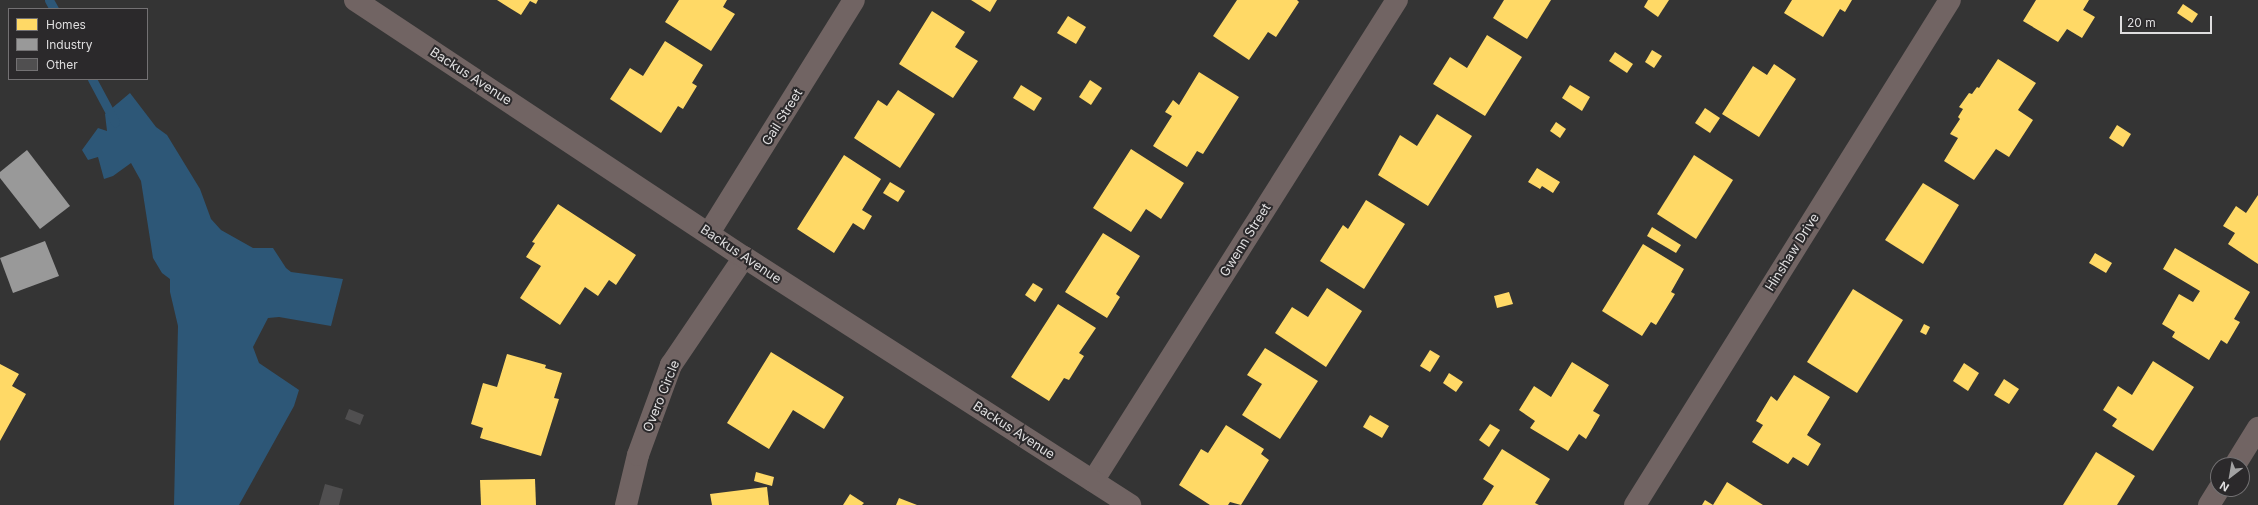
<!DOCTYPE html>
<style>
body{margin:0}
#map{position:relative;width:2258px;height:505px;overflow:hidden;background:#343434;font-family:Inter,sans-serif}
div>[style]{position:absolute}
.water>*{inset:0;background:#2d5777}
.homes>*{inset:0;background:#ffd966}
.industry>*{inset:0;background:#999}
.stream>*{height:9px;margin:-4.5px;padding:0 4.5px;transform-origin:4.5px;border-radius:4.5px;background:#2d5777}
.building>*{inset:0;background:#504f50}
.minor>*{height:22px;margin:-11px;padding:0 11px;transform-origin:11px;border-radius:11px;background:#716463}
.tertiary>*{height:22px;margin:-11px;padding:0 11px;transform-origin:11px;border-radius:11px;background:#716463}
span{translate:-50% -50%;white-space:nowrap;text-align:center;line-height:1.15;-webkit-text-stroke:4px #2b292b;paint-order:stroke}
.street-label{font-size:13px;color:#dfdedf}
.legend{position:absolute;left:8px;top:8px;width:140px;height:72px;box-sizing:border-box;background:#2b292b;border:1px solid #737173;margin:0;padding:5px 7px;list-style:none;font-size:12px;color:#dfdedf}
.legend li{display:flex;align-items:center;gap:8px;height:20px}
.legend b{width:20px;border:1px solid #737173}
.north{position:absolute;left:2210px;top:457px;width:40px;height:40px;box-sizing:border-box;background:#2b292b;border:1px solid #737173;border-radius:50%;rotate:211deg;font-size:11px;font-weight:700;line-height:16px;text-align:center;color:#dfdedf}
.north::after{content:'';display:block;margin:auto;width:14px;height:18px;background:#a3a2a3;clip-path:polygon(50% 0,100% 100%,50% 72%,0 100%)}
.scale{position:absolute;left:2120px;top:16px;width:92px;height:18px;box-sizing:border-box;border:2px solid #dfdedf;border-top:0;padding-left:5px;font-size:12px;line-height:14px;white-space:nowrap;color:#dfdedf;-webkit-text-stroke:3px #2b292b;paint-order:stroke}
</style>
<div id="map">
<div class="water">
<div style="clip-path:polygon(130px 93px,156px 127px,167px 135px,200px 189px,211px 219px,221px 230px,253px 248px,273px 248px,286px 268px,291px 272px,343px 279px,331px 326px,279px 317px,268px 318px,253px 347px,259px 363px,299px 390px,294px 406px,239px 505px,174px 505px,178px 326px,170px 292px,170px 279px,162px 273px,153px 258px,141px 181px,131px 163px,113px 176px,104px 179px,98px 157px,88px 160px,82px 150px,98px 128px,107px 131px,105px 114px)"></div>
</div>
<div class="homes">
<div style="clip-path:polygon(497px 0,538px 0,536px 4px,530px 1px,521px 15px)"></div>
<div style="clip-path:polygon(679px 0,727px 0,723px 7px,735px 14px,711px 51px,665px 22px)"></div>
<div style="clip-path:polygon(971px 0,997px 0,990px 12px)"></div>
<div style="clip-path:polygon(1237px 0,1297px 0,1299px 2px,1276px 37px,1268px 32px,1249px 60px,1213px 36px)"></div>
<div style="clip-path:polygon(1504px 0,1551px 0,1527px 39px,1493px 18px)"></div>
<div style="clip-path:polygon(1648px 0,1669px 0,1658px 17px,1644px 7px)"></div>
<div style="clip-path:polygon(1792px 0,1852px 0,1845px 12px,1840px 9px,1823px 37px,1784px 13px)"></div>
<div style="clip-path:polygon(2036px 0,2089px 0,2083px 10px,2095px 17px,2082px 38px,2067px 29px,2058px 42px,2023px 21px)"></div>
<div style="clip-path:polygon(2183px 4px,2198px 14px,2192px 23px,2177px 13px)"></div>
<div style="clip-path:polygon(932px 11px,965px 32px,955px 47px,978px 61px,953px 98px,899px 64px)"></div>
<div style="clip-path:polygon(1068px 16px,1086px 27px,1076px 44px,1057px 33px)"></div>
<div style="clip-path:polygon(1487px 35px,1522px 57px,1485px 116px,1433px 84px,1450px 57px,1467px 68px)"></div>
<div style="clip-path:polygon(665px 41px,703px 65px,692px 83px,697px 86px,683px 109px,678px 106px,661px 133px,610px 99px,630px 68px,643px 76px)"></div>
<div style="clip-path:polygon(1652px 50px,1662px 56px,1654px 68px,1645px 62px)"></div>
<div style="clip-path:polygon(1615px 52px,1633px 64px,1627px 73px,1609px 61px)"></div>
<div style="clip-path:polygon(1998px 59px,2036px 83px,2018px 110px,2033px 120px,2009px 157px,1996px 149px,1974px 180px,1944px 161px,1958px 138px,1950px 134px,1960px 119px,1958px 117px,1963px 109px,1959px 107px,1969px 93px,1972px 94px,1977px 87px,1979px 88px)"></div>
<div style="clip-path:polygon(1774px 64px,1796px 79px,1759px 137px,1722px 114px,1753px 66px,1767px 75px)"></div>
<div style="clip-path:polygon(1199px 72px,1239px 97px,1203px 154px,1197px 151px,1187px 167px,1153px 146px,1172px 116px,1165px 112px,1173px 100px,1179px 105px)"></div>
<div style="clip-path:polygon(1090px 80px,1102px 88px,1091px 105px,1079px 97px)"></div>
<div style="clip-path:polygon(1021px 85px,1042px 98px,1034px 111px,1013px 98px)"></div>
<div style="clip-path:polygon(1570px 85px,1590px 97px,1582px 111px,1562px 98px)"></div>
<div style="clip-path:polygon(898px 90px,935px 114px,900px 168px,854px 138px,878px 100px,887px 106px)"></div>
<div style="clip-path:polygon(1705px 108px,1720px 118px,1710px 133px,1695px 123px)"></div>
<div style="clip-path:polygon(1437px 114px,1472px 136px,1428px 206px,1378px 175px,1400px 135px,1417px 146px)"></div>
<div style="clip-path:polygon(1556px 122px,1566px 129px,1560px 138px,1550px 131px)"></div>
<div style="clip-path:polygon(2117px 125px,2131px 134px,2123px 147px,2109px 138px)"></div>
<div style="clip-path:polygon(1131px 149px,1184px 183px,1161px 219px,1146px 209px,1131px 232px,1093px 208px)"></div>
<div style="clip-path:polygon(844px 155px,881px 179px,862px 210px,872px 216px,864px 230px,853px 223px,834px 253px,797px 229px)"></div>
<div style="clip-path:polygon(1694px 155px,1733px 180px,1696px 239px,1657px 214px)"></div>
<div style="clip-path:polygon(1537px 168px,1560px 182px,1553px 193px,1542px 186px,1540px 189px,1528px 182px)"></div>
<div style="clip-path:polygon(890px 182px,905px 191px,898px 202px,883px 193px)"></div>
<div style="clip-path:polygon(1923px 183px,1959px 205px,1923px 264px,1885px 240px)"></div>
<div style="clip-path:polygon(2258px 195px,2258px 264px,2228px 244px,2235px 233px,2223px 226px,2236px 206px,2246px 213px)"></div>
<div style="clip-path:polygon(1366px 200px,1405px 224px,1364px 289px,1320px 261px,1343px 225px,1348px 229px)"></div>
<div style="clip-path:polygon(558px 204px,636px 255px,616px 285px,609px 280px,598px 296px,585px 287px,560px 325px,520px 298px,541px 266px,526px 257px,535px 243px,532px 242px)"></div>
<div style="clip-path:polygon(1652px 227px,1681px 245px,1676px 253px,1647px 236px)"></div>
<div style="clip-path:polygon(1103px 233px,1140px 256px,1116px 294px,1120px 297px,1107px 318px,1065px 292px)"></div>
<div style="clip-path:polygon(1643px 244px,1684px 269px,1671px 292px,1675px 294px,1656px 325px,1651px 322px,1642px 336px,1602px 311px)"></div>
<div style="clip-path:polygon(2175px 248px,2250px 292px,2234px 319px,2240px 322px,2227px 344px,2221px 340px,2209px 360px,2172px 337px,2175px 332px,2162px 324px,2179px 294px,2193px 302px,2200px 291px,2163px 269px)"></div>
<div style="clip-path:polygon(2095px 253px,2112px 263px,2106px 273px,2089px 263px)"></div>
<div style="clip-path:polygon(1033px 283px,1043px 289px,1035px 302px,1025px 295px)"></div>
<div style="clip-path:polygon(1327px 288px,1362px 311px,1326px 367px,1275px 333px,1292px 307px,1308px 317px)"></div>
<div style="clip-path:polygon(1853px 289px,1903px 320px,1857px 393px,1807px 362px)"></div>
<div style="clip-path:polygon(1509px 292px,1513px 304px,1497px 308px,1494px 296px)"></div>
<div style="clip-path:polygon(1058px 304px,1096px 328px,1079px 353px,1084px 356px,1069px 380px,1064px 378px,1049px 401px,1011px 377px)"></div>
<div style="clip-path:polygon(1924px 324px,1930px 327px,1926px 335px,1920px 332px)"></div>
<div style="clip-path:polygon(1265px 348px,1318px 381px,1280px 439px,1242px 415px,1262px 384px,1247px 375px)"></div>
<div style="clip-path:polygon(1430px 350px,1440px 356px,1430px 372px,1420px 366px)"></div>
<div style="clip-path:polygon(771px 352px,844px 397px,824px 429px,793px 410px,769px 449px,727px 423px)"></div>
<div style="clip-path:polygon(507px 354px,546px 365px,545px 368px,562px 373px,554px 398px,559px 399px,541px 456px,480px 438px,483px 428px,471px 424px,483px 383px,497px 387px)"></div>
<div style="clip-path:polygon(2153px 361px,2194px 387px,2153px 451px,2112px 426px,2117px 419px,2103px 410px,2118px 386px,2132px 395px)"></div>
<div style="clip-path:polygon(1572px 362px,1609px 385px,1593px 411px,1600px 415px,1586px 439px,1579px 434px,1568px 451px,1530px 428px,1535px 421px,1519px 410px,1534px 386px,1551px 397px)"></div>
<div style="clip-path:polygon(1964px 363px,1979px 373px,1968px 391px,1953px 381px)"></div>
<div style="clip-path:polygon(0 364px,19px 374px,12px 386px,26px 394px,0 441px)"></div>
<div style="clip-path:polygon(1449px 373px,1463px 382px,1456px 392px,1443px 383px)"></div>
<div style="clip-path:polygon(1794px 375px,1830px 397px,1807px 435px,1821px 444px,1808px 466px,1793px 457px,1788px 464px,1752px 442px,1763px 425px,1756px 421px,1771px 396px,1777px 401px)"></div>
<div style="clip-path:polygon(2004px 379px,2019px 389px,2009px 404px,1994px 395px)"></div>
<div style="clip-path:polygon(1370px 415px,1389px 426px,1382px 438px,1363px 427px)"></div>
<div style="clip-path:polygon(1490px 424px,1500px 430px,1489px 447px,1479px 440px)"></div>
<div style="clip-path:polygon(1226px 425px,1264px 449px,1261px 454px,1269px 460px,1241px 505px,1230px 502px,1228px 505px,1210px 505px,1179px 485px,1201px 449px,1208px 453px)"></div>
<div style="clip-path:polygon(1502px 449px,1550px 479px,1535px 503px,1539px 505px,1482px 505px,1494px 486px,1483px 479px)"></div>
<div style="clip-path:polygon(2096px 452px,2135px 476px,2117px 505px,2063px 505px)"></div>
<div style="clip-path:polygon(756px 472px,774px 477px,772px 486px,754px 481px)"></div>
<div style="clip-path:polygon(535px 479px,536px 505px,481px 505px,480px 480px)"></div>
<div style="clip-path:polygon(1727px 482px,1763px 505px,1713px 505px)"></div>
<div style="clip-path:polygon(767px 487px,769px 505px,712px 505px,710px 494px)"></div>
<div style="clip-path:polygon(850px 494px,864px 503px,862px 505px,843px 505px)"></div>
<div style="clip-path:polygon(899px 498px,917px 505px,896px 505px)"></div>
<div style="clip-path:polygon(1705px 500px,1713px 505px,1702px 505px)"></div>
</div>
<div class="industry">
<div style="clip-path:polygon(27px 150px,70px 206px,40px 229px,0 178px,0 172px)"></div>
<div style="clip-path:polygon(45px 241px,59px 276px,13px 293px,0 258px)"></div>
</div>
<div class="stream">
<div style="left:49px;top:0;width:10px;rotate:61deg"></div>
<div style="left:92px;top:79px;width:49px;rotate:61.9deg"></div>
</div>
<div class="building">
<div style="clip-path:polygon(349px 409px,364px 415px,360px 425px,345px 419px)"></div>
<div style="clip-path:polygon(325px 484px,343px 489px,339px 505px,319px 505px)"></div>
</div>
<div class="minor">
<div style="left:709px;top:233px;width:274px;rotate:-58.1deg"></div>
<div style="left:2235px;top:465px;width:44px;rotate:-58.1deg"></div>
<div style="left:1093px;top:481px;width:569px;rotate:-57.71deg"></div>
<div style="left:626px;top:505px;width:51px;rotate:-76.5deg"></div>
<div style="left:638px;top:455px;width:96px;rotate:-69.9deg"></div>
<div style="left:671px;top:365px;width:130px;rotate:-55.9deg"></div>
<div style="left:1635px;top:505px;width:595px;rotate:-58.05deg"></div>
<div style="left:2209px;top:505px;width:19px;rotate:-58deg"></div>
</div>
<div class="tertiary">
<div style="left:355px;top:0;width:466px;rotate:33.5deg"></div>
<div style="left:744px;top:257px;width:459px;rotate:32.7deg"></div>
</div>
<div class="street-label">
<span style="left:471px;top:76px;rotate:33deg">Backus Avenue</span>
<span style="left:782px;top:117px;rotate:-58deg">Gail Street</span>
<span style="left:1245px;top:240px;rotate:-58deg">Gwenn Street</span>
<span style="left:1792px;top:252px;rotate:-58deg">Hinshaw Drive</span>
<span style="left:741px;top:254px;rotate:34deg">Backus Avenue</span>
<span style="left:661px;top:396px;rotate:-68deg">Overo Circle</span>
<span style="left:1014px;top:430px;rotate:33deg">Backus Avenue</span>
</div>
<ul class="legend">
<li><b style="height:11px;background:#ffd966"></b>Homes</li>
<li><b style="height:11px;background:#999"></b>Industry</li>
<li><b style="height:11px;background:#504f50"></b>Other</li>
</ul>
<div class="north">N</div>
<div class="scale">20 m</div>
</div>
